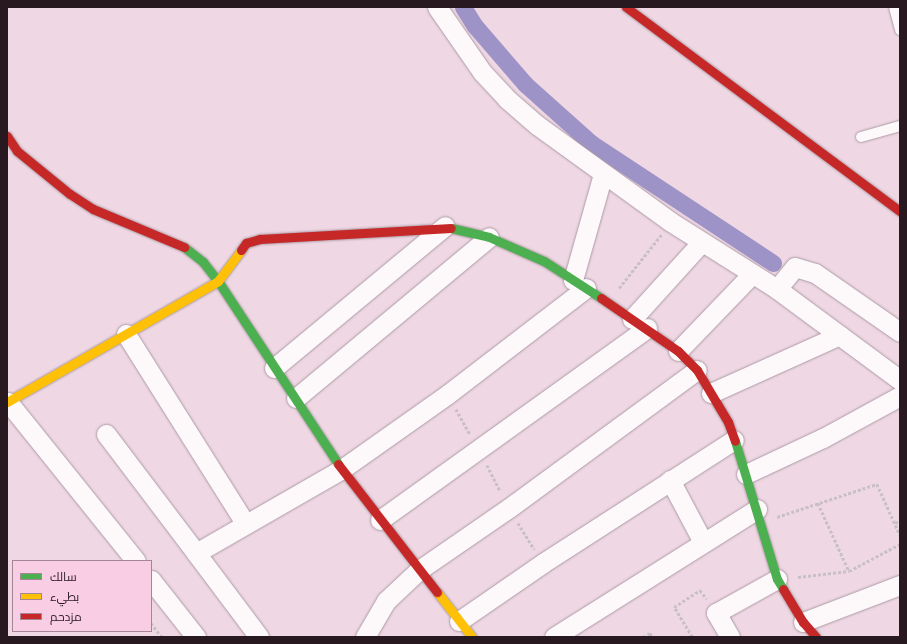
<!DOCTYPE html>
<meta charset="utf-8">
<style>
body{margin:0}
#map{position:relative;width:907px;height:644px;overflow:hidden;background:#efd8e4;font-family:"Space Grotesk",Cairo,sans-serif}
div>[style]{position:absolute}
.canal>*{height:17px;margin:-8.5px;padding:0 8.5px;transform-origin:8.5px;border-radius:8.5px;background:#9d93c7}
.path>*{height:2.5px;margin-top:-1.25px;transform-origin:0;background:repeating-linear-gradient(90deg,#c8c0c5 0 3px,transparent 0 5px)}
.roads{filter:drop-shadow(0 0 1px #ac9aa4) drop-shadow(0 0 1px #ac9aa4)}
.lane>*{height:10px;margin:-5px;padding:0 5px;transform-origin:5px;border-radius:5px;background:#fdf9fb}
.street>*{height:19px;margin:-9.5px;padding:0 9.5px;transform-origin:9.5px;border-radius:9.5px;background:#fdf9fb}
.fast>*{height:9px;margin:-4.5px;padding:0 4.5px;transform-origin:4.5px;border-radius:4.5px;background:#4caf50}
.slow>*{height:9px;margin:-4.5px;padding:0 4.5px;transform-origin:4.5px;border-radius:4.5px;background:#ffc107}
.jam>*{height:9px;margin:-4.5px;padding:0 4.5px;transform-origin:4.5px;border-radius:4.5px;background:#c62828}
span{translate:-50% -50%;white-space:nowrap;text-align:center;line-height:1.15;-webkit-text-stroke:3px #f9cee4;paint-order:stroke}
.frame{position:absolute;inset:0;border:8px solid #281921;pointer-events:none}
.legend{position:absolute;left:12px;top:560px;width:140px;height:72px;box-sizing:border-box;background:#f9cee4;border:1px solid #a58696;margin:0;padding:5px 7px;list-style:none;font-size:12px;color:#281921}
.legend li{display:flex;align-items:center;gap:8px;height:20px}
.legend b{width:20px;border:1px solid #a58696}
</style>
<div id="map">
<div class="canal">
<div style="left:463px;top:7px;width:22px;rotate:58deg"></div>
<div style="left:475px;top:26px;width:77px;rotate:49.2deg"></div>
<div style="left:525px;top:84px;width:89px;rotate:41.8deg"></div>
<div style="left:591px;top:143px;width:218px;rotate:33.4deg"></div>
</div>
<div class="path">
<div style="left:619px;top:288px;width:68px;rotate:-51.6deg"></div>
<div style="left:456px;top:409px;width:29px;rotate:61deg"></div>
<div style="left:487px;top:465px;width:30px;rotate:63deg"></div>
<div style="left:818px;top:503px;width:75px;rotate:65.5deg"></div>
<div style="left:777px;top:517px;width:105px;rotate:-18.3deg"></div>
<div style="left:877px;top:484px;width:56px;rotate:65.7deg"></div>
<div style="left:518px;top:523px;width:31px;rotate:58deg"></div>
<div style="left:895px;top:523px;width:5px;rotate:-22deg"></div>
<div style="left:798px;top:577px;width:51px;rotate:-6.7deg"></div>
<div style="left:849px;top:571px;width:58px;rotate:-27.9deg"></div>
<div style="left:151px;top:623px;width:18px;rotate:52deg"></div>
<div style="left:643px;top:637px;width:8px;rotate:-30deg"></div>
<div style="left:650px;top:633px;width:5px;rotate:53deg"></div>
<div style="left:692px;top:637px;width:35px;rotate:-121deg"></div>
<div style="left:674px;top:607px;width:31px;rotate:-33deg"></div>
<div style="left:700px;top:590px;width:11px;rotate:52deg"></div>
</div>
<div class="roads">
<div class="lane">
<div style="left:894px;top:7px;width:24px;rotate:75deg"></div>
<div style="left:861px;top:137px;width:41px;rotate:-15.8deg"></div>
</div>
<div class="street">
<div style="left:437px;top:7px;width:79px;rotate:55.3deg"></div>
<div style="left:482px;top:72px;width:37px;rotate:47deg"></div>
<div style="left:507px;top:99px;width:40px;rotate:41deg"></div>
<div style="left:537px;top:125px;width:165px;rotate:35.9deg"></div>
<div style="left:671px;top:222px;width:125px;rotate:32.3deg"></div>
<div style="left:777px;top:289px;width:28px;rotate:-51deg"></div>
<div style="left:795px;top:267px;width:21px;rotate:17deg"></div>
<div style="left:815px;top:273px;width:103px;rotate:34.8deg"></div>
<div style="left:573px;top:280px;width:110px;rotate:-74.2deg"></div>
<div style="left:777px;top:289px;width:153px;rotate:36.5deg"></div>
<div style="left:632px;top:319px;width:103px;rotate:-47.8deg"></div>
<div style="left:126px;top:334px;width:223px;rotate:57.8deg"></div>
<div style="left:678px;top:351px;width:107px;rotate:-46.1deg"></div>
<div style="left:274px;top:368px;width:222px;rotate:-39.7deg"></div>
<div style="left:711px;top:393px;width:141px;rotate:-24.2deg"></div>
<div style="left:296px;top:398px;width:251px;rotate:-39.8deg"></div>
<div style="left:8px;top:402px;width:204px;rotate:51.2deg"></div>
<div style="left:106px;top:434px;width:149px;rotate:52.9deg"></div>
<div style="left:196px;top:553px;width:168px;rotate:-29.9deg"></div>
<div style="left:342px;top:469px;width:130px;rotate:-35.3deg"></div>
<div style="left:448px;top:394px;width:174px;rotate:-37.5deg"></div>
<div style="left:746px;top:474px;width:85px;rotate:-25.1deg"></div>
<div style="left:823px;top:438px;width:88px;rotate:-28.6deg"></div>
<div style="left:670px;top:480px;width:70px;rotate:62deg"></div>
<div style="left:380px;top:520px;width:329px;rotate:-35.7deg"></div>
<div style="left:196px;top:553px;width:105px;rotate:53.1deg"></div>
<div style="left:151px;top:580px;width:73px;rotate:51.7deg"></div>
<div style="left:459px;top:621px;width:102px;rotate:-34.6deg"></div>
<div style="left:543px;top:563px;width:227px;rotate:-32.8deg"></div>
<div style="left:803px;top:622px;width:104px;rotate:-20.9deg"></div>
<div style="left:365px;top:637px;width:42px;rotate:-59.7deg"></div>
<div style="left:386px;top:601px;width:45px;rotate:-43.2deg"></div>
<div style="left:419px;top:570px;width:109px;rotate:-34.6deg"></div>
<div style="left:509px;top:508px;width:233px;rotate:-36.3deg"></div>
<div style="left:554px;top:637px;width:240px;rotate:-32.2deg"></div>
<div style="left:730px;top:637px;width:28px;rotate:-120deg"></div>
<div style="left:716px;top:613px;width:70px;rotate:-29.1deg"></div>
</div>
<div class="fast">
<div style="left:451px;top:228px;width:39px;rotate:13deg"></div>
<div style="left:489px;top:237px;width:60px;rotate:23.6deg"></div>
<div style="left:544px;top:261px;width:68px;rotate:33deg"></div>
<div style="left:184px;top:247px;width:24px;rotate:38deg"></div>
<div style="left:203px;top:262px;width:24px;rotate:52deg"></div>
<div style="left:218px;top:281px;width:219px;rotate:56.7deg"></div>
<div style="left:735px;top:441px;width:144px;rotate:73.1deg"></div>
<div style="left:777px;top:579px;width:12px;rotate:59deg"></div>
</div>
<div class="slow">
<div style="left:7px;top:402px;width:243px;rotate:-29.8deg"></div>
<div style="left:218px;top:281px;width:39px;rotate:-53deg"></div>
<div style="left:437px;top:592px;width:57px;rotate:52.1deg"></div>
</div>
<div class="jam">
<div style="left:626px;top:7px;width:342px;rotate:36.7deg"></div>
<div style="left:7px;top:136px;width:18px;rotate:56deg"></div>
<div style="left:17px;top:151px;width:68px;rotate:39.1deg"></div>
<div style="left:70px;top:194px;width:27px;rotate:33deg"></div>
<div style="left:93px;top:209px;width:99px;rotate:22.7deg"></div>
<div style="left:241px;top:250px;width:9px;rotate:-54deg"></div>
<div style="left:246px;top:243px;width:15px;rotate:-16deg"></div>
<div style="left:260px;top:239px;width:191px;rotate:-3.3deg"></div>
<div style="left:601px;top:298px;width:93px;rotate:34.5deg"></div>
<div style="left:678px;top:351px;width:27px;rotate:45deg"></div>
<div style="left:697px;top:370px;width:61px;rotate:59.2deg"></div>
<div style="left:728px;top:422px;width:20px;rotate:70deg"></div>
<div style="left:338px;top:464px;width:162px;rotate:52.3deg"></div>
<div style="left:783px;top:589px;width:39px;rotate:59deg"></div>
<div style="left:803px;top:622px;width:20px;rotate:49deg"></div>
</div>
</div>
<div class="frame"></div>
<ul class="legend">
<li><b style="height:5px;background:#4caf50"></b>سالك</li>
<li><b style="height:5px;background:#ffc107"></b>بطيء</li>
<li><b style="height:5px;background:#c62828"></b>مزدحم</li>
</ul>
</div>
